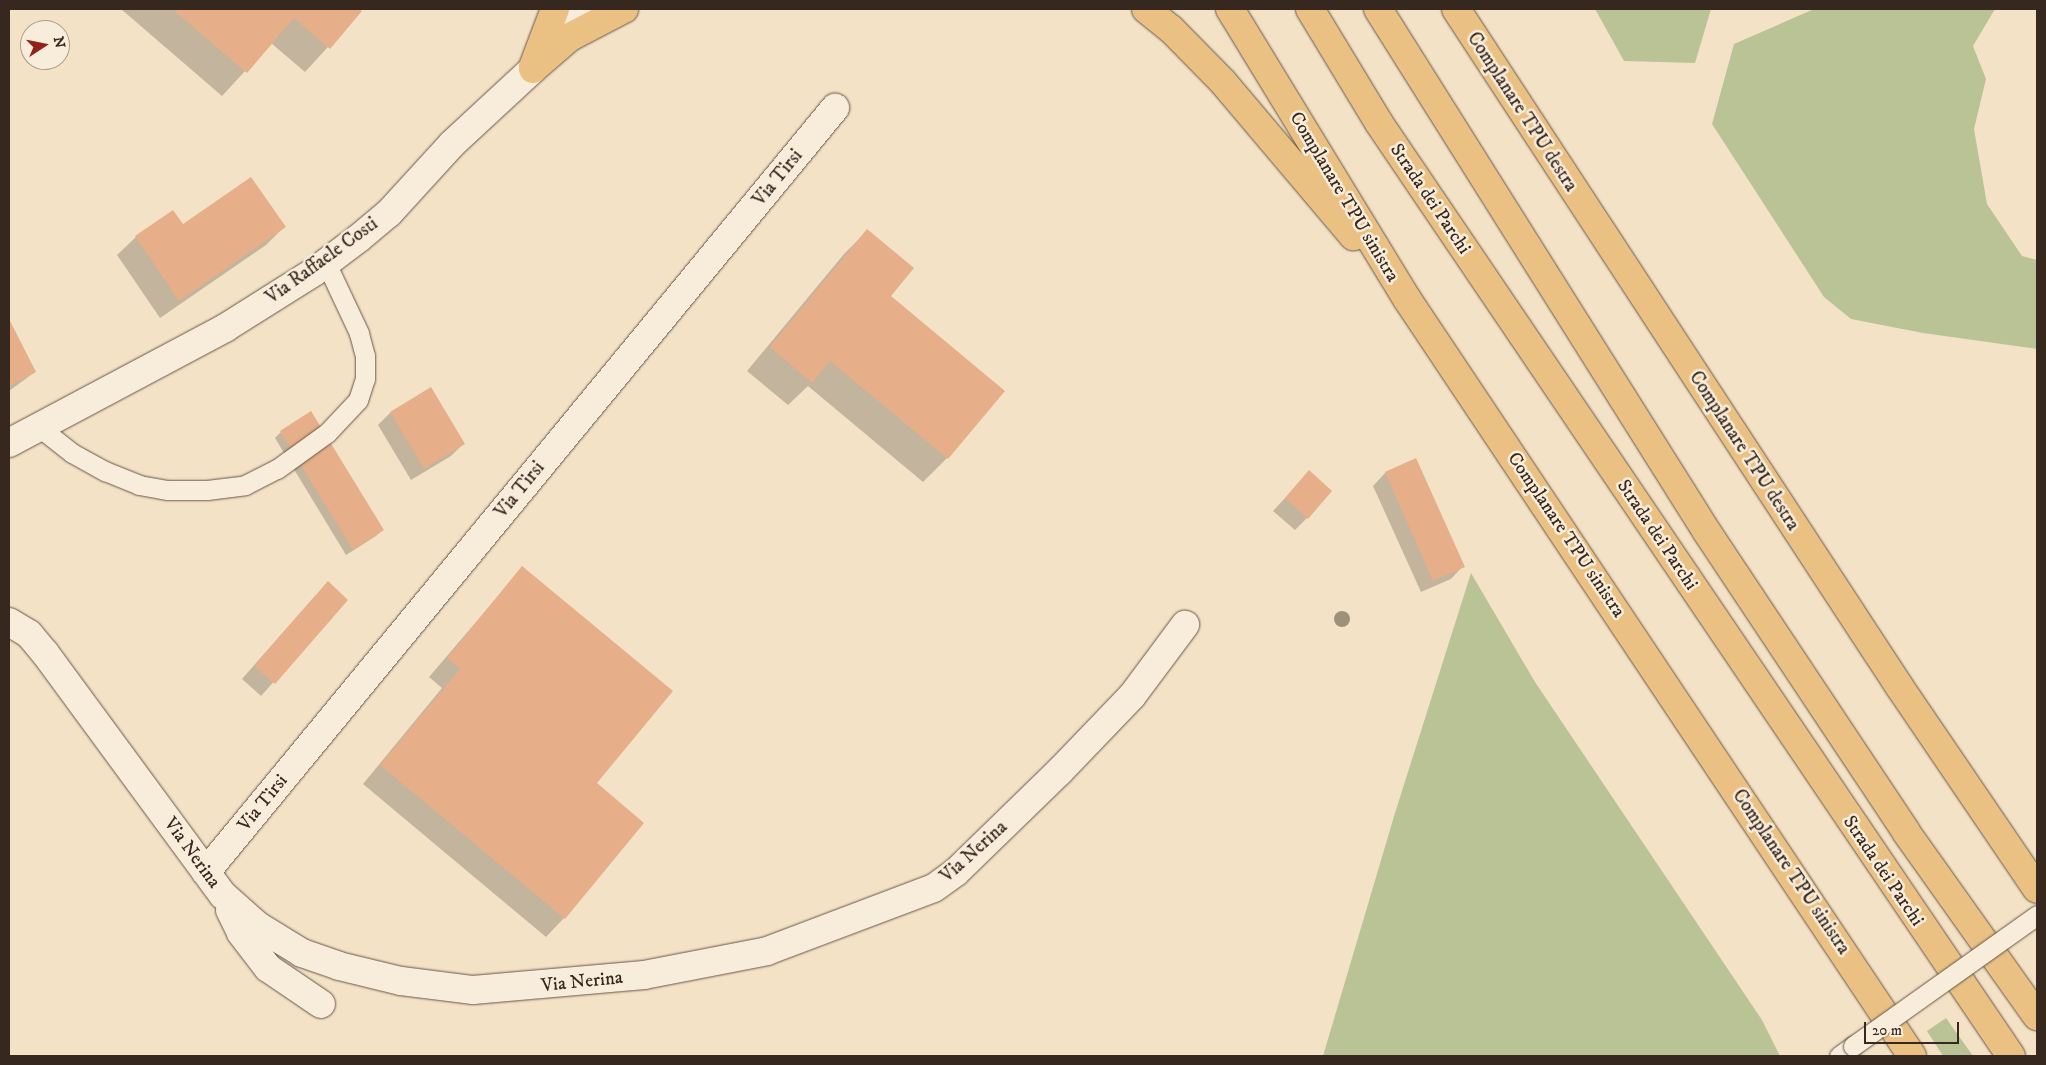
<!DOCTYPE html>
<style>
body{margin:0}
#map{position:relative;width:2046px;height:1065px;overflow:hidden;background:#f4e2c6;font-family:"IM FELL DW Pica",serif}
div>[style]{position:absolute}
.green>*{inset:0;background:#bac396}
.shadow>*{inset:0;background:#0003}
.building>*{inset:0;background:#e6ae89}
.roads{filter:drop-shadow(0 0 1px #665649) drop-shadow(0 0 1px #665649)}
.lane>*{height:19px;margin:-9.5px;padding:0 9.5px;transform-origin:9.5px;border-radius:9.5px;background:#f8ecda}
.street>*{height:28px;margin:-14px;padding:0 14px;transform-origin:14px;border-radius:14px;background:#f8ecda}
.secondary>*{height:28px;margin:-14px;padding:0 14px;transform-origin:14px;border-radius:14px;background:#f8ecda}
.highway>*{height:28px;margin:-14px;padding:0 14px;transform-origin:14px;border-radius:14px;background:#eac183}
.bridges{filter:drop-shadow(0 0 1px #665649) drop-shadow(0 0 1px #665649)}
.lane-bridge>*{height:19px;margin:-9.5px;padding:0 9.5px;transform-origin:9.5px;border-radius:9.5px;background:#f8ecda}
.trees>*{width:16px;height:16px;margin:-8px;border-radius:50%;background:#9e917b}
span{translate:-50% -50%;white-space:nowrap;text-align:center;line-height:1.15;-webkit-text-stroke:5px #f8ecda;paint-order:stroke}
.street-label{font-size:19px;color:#36271f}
.frame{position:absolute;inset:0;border:10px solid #36271f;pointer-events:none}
.north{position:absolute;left:20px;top:20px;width:50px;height:50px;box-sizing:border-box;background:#f8ecda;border:1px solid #aa9d8f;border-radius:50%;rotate:79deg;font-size:14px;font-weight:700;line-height:20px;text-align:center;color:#36271f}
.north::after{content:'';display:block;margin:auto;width:18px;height:22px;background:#8f2418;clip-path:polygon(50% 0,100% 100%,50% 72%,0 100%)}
.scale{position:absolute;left:1864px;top:1022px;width:95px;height:22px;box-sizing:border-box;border:2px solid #36271f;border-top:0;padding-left:6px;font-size:15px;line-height:18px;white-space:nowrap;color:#36271f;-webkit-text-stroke:4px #f8ecda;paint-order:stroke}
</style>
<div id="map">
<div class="green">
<div style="clip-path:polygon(1595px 9px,1711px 9px,1695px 63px,1624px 61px)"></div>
<div style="clip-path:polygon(1814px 9px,1995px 9px,1973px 46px,1986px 79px,1974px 129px,1987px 204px,2022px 256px,2037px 260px,2037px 349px,1923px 333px,1851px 319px,1824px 297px,1712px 124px,1734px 44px)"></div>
<div style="clip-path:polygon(1471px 573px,1535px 682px,1762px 1020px,1780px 1056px,1323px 1056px,1395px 813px)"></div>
<div style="clip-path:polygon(1946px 1018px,1973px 1056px,1943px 1056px,1927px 1031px)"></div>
</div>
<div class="shadow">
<div style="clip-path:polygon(121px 9px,357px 9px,360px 12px,305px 72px,271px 43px,222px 96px)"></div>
<div style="clip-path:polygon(182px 226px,284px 227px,266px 245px,160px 318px,117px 255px,136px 237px)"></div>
<div style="clip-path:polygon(867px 231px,947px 458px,923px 482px,808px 386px,788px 405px,747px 371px,844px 254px)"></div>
<div style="clip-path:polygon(9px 322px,35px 372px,9px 391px)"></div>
<div style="clip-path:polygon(431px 389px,464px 443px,451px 456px,411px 480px,378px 425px,390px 413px)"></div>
<div style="clip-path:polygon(281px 432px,382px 530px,376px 536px,346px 555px,275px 438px)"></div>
<div style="clip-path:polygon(1415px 460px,1463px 566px,1451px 579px,1421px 592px,1373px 486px,1385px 473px)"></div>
<div style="clip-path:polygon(1309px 472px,1307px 518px,1295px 530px,1273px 511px)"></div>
<div style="clip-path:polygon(523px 567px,595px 783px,564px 918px,546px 937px,363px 784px,442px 688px,429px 677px)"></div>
<div style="clip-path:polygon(315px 596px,347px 600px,261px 696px,242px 679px)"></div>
</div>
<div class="building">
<div style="clip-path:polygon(172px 9px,359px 9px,362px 11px,330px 49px,294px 18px,247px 73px)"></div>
<div style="clip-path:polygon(251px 177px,286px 227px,179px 301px,135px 236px,173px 210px,183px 224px)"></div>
<div style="clip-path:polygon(867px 229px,914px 268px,891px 296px,1005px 391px,948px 459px,830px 361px,812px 383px,770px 347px)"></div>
<div style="clip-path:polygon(9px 319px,36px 372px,9px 386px)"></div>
<div style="clip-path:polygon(431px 387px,465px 444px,424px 469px,390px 412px)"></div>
<div style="clip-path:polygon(311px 411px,384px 530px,353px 550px,280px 431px)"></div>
<div style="clip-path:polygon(1416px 458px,1465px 567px,1433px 581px,1385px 472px)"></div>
<div style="clip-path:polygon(1309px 470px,1332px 491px,1308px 519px,1285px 498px)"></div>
<div style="clip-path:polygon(522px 566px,673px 691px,597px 783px,644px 823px,565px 919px,380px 765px,460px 669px,447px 658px)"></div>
<div style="clip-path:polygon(328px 581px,348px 600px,275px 684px,254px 666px)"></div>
</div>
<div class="roads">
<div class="lane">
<div style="left:39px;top:427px;width:42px;rotate:38.2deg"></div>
<div style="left:72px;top:453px;width:38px;rotate:29deg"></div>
<div style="left:105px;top:471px;width:37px;rotate:22deg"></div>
<div style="left:139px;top:485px;width:29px;rotate:10deg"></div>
<div style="left:168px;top:490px;width:39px"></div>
<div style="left:207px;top:490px;width:38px;rotate:-7deg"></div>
<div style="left:245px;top:485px;width:36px;rotate:-27deg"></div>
<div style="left:277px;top:469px;width:62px;rotate:-35.8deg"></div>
<div style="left:327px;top:433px;width:45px;rotate:-46.8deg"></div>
<div style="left:358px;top:400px;width:22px;rotate:-72deg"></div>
<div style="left:365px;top:379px;width:23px;rotate:-90deg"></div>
<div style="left:365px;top:356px;width:24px;rotate:-105deg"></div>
<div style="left:359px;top:333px;width:77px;rotate:-115.2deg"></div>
<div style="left:1839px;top:1056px;width:17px;rotate:-36deg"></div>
</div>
<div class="street">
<div style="left:9px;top:622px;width:23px;rotate:31deg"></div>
<div style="left:29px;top:634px;width:25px;rotate:50deg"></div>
<div style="left:45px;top:653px;width:300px;rotate:53.7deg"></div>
<div style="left:223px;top:895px;width:47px;rotate:41.5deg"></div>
<div style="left:258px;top:926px;width:52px;rotate:31.5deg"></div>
<div style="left:302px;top:953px;width:39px;rotate:19deg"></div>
<div style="left:339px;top:966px;width:64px;rotate:13.6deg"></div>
<div style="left:401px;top:981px;width:73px;rotate:7.1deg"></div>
<div style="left:473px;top:990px;width:172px;rotate:-5deg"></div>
<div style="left:644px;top:975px;width:125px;rotate:-11deg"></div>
<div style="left:767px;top:951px;width:178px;rotate:-20.7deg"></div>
<div style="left:934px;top:888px;width:27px;rotate:-36deg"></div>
<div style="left:956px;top:872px;width:144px;rotate:-44.2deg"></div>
<div style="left:1059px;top:772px;width:105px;rotate:-46.2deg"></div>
<div style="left:1132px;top:696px;width:89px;rotate:-53.3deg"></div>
<div style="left:206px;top:872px;width:990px;rotate:-50.54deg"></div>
<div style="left:230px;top:910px;width:25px;rotate:64deg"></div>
<div style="left:241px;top:933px;width:44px;rotate:52.4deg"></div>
<div style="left:268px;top:968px;width:64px;rotate:34.2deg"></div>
</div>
<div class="secondary">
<div style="left:9px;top:443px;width:245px;rotate:-28deg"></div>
<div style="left:225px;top:328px;width:105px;rotate:-32.2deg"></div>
<div style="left:314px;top:272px;width:56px;rotate:-37.1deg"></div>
<div style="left:359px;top:238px;width:39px;rotate:-40deg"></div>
<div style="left:389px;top:213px;width:93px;rotate:-47.6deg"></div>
<div style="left:452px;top:144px;width:110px;rotate:-42.8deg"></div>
<div style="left:533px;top:69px;width:77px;rotate:-51.3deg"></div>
</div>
<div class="highway">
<div style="left:1146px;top:9px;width:32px;rotate:39deg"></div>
<div style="left:1171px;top:29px;width:74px;rotate:45.5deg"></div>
<div style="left:1223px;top:82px;width:202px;rotate:49.8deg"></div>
<div style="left:1230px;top:9px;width:340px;rotate:58.6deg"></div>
<div style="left:1407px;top:299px;width:910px;rotate:56.29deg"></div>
<div style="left:1310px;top:9px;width:133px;rotate:58.8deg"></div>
<div style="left:1379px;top:123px;width:1127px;rotate:55.89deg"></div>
<div style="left:1378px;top:9px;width:618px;rotate:57.83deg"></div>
<div style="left:1707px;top:532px;width:360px;rotate:56.4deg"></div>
<div style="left:1906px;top:832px;width:226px;rotate:54.6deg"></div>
<div style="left:1456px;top:9px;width:809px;rotate:56.8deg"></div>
<div style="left:1899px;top:686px;width:245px;rotate:55.8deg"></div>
<div style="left:533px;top:67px;width:62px;rotate:-69.2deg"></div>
<div style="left:533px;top:69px;width:49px;rotate:-40.9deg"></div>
<div style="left:570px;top:37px;width:61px;rotate:-27.4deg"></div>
</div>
</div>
<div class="bridges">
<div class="lane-bridge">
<div style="left:1853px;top:1046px;width:226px;rotate:-35.4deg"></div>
</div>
</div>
<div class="trees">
<div style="left:1342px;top:619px"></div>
</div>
<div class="street-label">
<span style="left:1522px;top:112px;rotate:57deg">Complanare TPU destra</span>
<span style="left:778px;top:178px;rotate:-51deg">Via Tirsi</span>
<span style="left:1344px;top:197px;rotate:59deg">Complanare TPU sinistra</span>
<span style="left:1430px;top:199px;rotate:56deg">Strada dei Parchi</span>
<span style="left:322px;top:261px;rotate:-36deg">Via Raffaele Costi</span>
<span style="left:1744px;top:451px;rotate:57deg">Complanare TPU destra</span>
<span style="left:520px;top:490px;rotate:-51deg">Via Tirsi</span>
<span style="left:1566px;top:535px;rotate:56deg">Complanare TPU sinistra</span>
<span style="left:1657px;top:535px;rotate:56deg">Strada dei Parchi</span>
<span style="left:263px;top:803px;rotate:-51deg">Via Tirsi</span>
<span style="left:974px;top:852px;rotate:-42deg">Via Nerina</span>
<span style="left:192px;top:853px;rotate:54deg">Via Nerina</span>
<span style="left:1883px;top:871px;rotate:56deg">Strada dei Parchi</span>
<span style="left:1791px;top:872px;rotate:56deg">Complanare TPU sinistra</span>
<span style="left:582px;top:982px;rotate:-6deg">Via Nerina</span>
</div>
<div class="frame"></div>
<div class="north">N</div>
<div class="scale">20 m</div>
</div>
